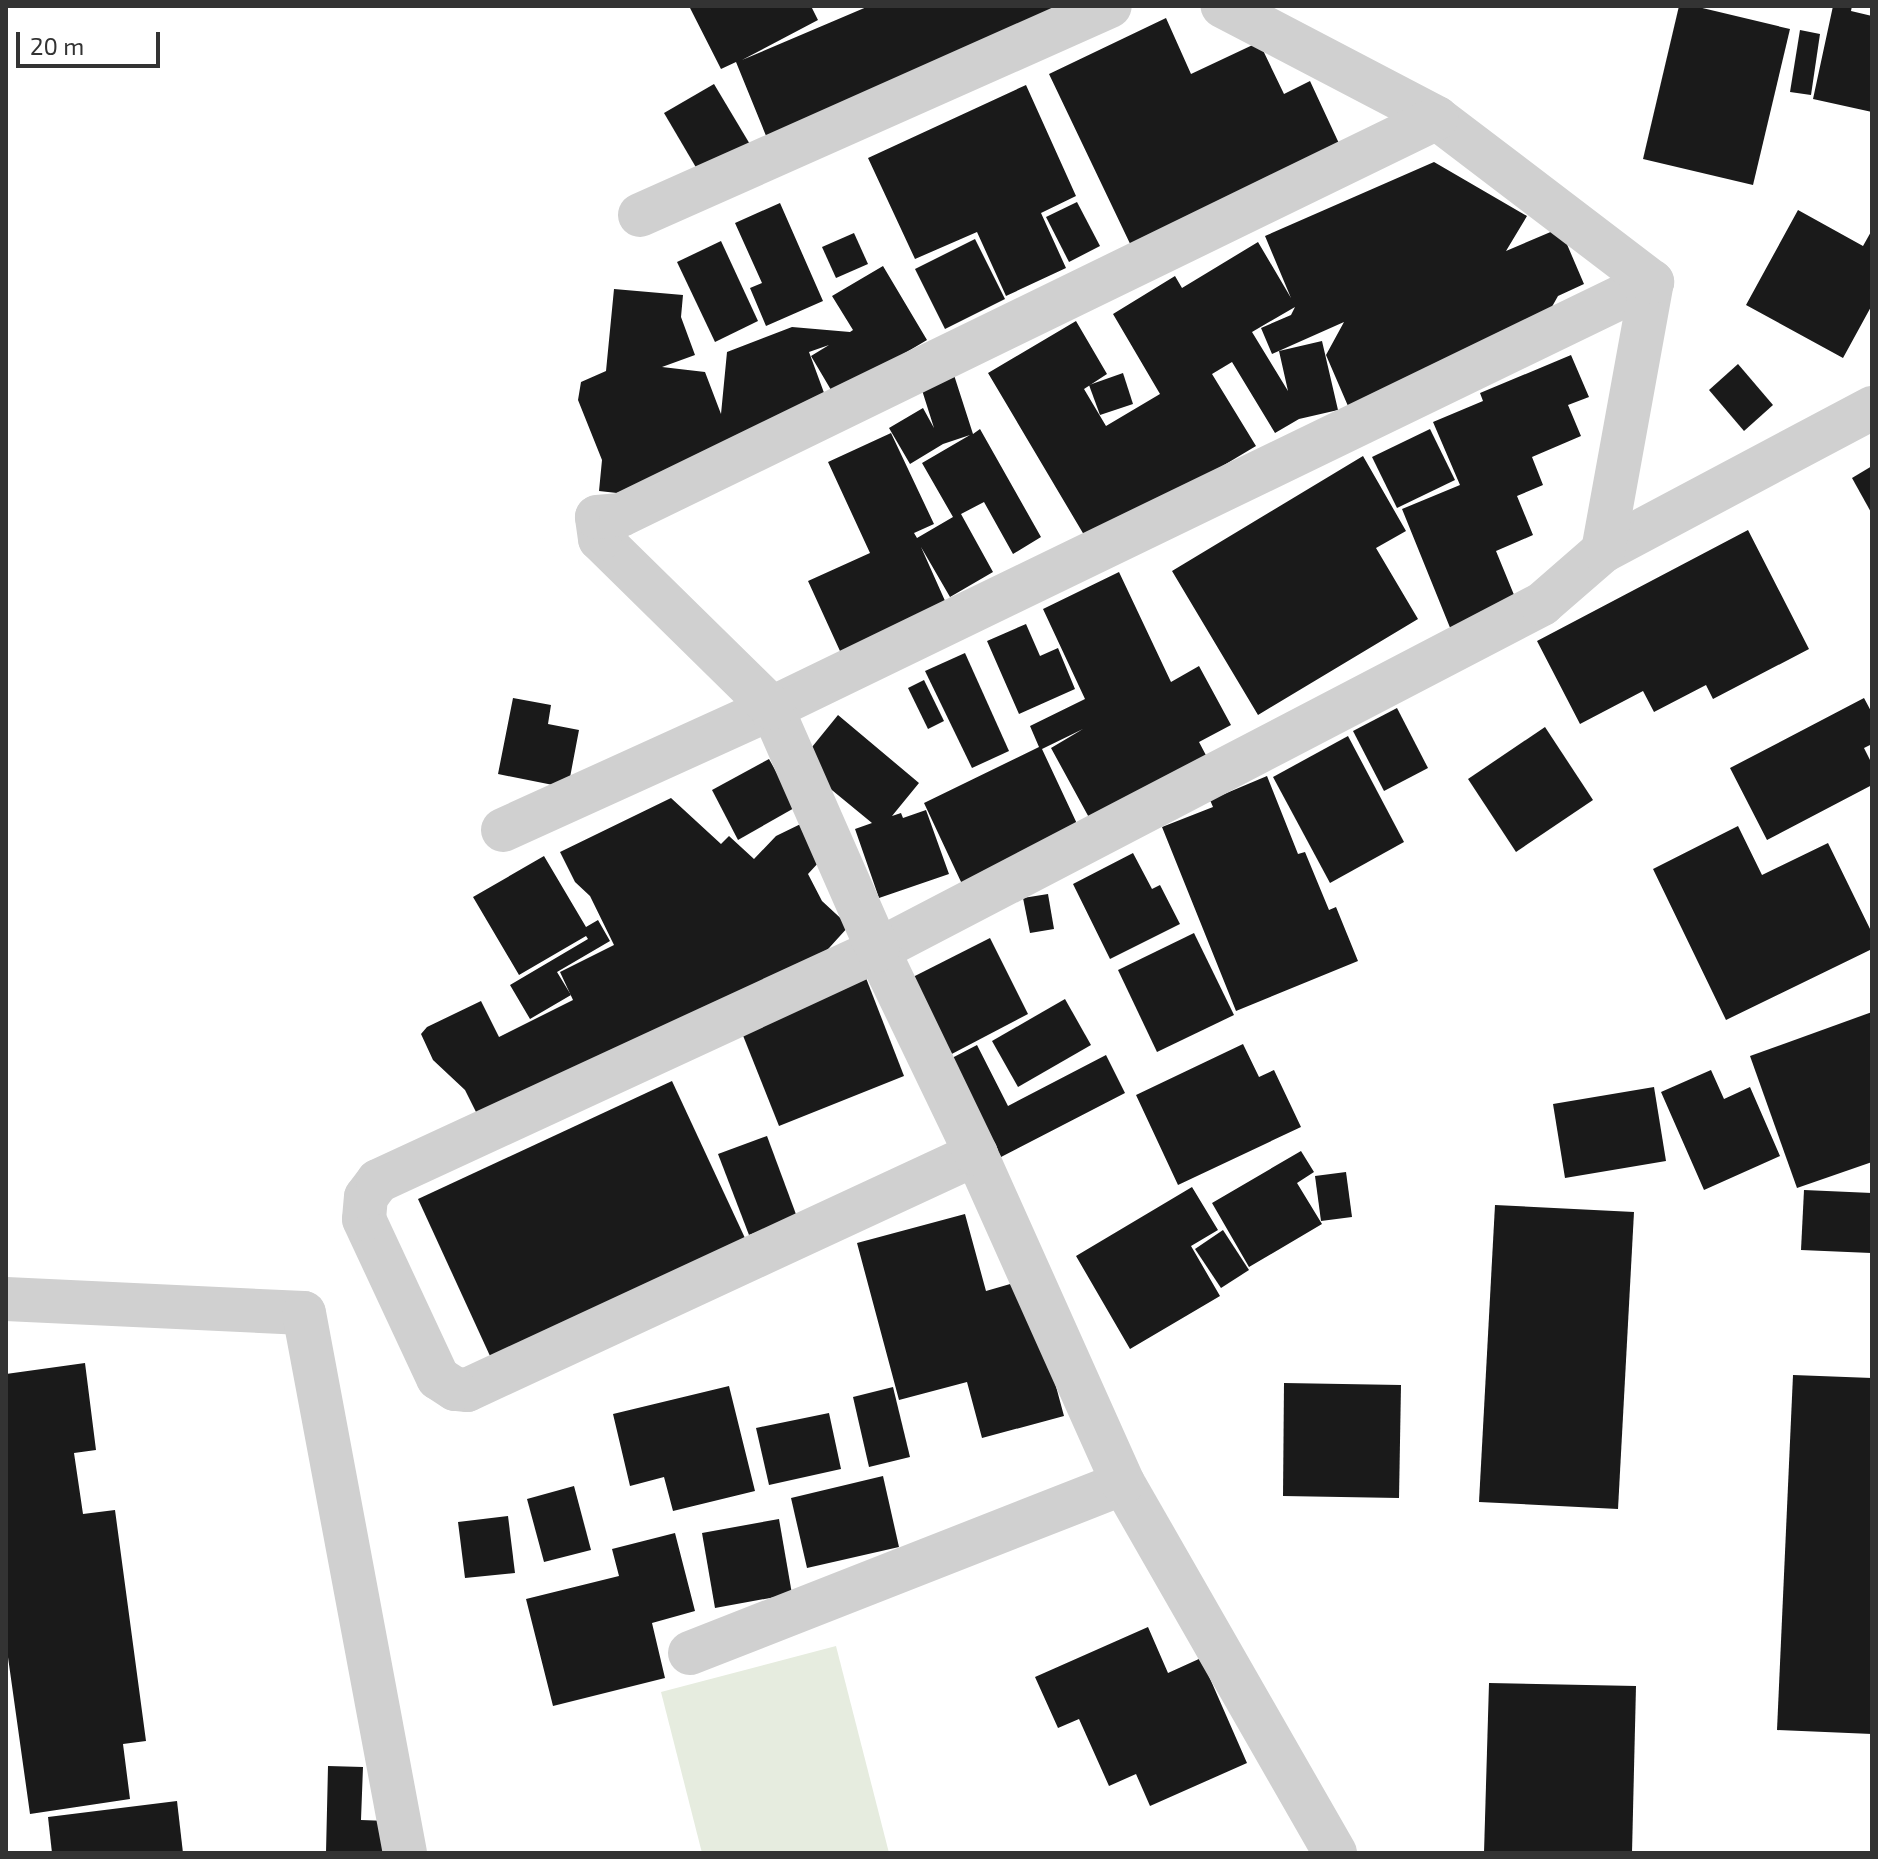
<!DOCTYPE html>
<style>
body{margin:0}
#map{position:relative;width:1878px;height:1859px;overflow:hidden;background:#fff;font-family:"Exo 2",sans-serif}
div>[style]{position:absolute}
.green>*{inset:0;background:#e6ecdf}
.building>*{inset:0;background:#1a1a1a}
.minor>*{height:44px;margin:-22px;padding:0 22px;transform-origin:22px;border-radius:22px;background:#d0d0d0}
span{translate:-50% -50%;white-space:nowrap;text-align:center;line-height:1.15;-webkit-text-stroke:8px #fff;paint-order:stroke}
.frame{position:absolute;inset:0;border:8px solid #333;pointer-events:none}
.scale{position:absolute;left:16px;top:32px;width:144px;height:36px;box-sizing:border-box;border:4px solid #333;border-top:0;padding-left:10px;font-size:24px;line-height:28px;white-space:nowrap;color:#333;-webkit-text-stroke:6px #fff;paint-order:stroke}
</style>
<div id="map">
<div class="green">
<div style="clip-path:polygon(836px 1646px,889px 1853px,702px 1853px,661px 1692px)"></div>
</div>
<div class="building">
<div style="clip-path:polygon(689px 6px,811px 6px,818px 20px,742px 60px,869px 6px,1085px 6px,771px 148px,736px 62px,721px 69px)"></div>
<div style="clip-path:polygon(1679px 6px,1694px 6px,1790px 29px,1753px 185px,1643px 159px)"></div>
<div style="clip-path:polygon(1833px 6px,1852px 6px,1851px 11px,1872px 16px,1872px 112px,1813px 99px)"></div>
<div style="clip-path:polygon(1166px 18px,1191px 74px,1259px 42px,1284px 94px,1310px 81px,1343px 152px,1134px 252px,1049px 74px)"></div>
<div style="clip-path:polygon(1800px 30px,1820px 34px,1811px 95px,1790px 92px)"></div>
<div style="clip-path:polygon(714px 84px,754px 151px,704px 181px,664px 113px)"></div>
<div style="clip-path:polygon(1026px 85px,1076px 196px,1041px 213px,1066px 268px,1006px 296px,977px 232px,915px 259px,868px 158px)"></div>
<div style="clip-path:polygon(1434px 162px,1527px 216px,1506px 251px,1560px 228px,1584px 284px,1558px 296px,1544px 321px,1351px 413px,1326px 355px,1344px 322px,1272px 354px,1261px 328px,1291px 315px,1295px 307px,1252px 332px,1288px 391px,1279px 351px,1322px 341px,1338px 410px,1299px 419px,1275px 433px,1232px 362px,1212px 374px,1256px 446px,1090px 545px,988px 373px,1076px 321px,1107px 374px,1084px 389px,1106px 426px,1160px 394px,1113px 314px,1175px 276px,1182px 288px,1258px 242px,1291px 298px,1265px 236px)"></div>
<div style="clip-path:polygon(1077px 202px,1100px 246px,1069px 262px,1046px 217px)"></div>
<div style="clip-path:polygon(780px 203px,823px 301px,766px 326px,750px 288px,762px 283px,735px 223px)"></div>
<div style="clip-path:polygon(1798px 210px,1863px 246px,1872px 230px,1872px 305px,1843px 358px,1746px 305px)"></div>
<div style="clip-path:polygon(854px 233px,868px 264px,836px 278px,822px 247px)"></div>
<div style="clip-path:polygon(975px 239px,1005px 299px,945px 329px,915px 269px)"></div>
<div style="clip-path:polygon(721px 241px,758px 321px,715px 342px,677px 262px)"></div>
<div style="clip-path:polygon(883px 266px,927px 340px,834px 395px,811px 356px,829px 345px,809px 352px,830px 409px,617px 493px,599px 491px,602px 460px,578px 400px,581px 382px,606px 371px,614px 289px,683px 295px,681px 317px,695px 355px,662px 367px,705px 372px,721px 414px,727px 352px,792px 327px,850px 332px,853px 330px,832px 296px)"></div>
<div style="clip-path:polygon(1571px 355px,1589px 397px,1568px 405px,1581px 436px,1532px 457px,1543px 485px,1517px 496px,1533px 535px,1496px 551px,1519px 607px,1453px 635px,1402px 509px,1460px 485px,1433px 422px,1483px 401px,1480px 393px)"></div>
<div style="clip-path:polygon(1738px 364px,1773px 405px,1744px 431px,1709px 390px)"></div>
<div style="clip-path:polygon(1123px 373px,1133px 404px,1100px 415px,1089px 385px)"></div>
<div style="clip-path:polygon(954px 375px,973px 434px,980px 429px,1041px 537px,1013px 554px,984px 502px,961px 514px,993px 572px,950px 597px,921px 547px,950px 612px,845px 662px,808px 581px,870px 553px,828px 462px,891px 433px,934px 524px,914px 533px,917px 538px,953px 517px,922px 463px,970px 435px,943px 444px,910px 464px,889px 428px,923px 408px,934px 428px,921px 387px)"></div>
<div style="clip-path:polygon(1430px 429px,1455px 480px,1397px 508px,1372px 457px)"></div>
<div style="clip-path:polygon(1363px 456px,1406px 531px,1376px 548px,1418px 619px,1258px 715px,1172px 571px)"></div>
<div style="clip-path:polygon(1872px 466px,1872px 514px,1852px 478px)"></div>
<div style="clip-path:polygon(1748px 530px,1809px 649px,1713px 699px,1706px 685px,1654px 712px,1643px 691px,1580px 724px,1537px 641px)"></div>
<div style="clip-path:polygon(1119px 572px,1171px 682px,1199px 666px,1231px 725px,1199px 742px,1209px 761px,1092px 823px,1051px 748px,1083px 729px,1042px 749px,1079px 828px,962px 884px,924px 803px,1039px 747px,1030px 726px,1085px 699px,1043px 609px)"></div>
<div style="clip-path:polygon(1026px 624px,1040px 656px,1058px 648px,1075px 689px,1019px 714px,987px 641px)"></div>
<div style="clip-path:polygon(965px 653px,1009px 751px,972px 768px,925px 671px)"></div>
<div style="clip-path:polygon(924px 680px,944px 721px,928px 729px,908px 688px)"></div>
<div style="clip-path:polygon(513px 698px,551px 705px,548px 724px,579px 730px,568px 788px,498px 774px)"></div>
<div style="clip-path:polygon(1864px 698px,1872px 713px,1872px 744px,1864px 748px,1872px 764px,1872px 785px,1767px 840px,1730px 768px)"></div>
<div style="clip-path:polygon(1397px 708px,1428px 768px,1384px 791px,1353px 731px)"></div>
<div style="clip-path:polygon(838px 715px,919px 783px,892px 816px,901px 813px,903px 818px,926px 810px,949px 874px,879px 898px,855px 829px,872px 823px,799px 763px)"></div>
<div style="clip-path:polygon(1545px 727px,1593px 800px,1516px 852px,1468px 779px)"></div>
<div style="clip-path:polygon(1348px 736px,1404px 842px,1330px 883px,1273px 777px)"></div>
<div style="clip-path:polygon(769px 759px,796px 807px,738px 840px,712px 790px)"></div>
<div style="clip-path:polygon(1267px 776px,1298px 854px,1305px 852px,1329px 910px,1336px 907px,1358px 961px,1236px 1011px,1162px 827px,1213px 807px,1210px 800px)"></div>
<div style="clip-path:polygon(671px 798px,721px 844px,729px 836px,754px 859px,776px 836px,815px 817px,831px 849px,808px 874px,822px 901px,849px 926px,810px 969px,479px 1118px,465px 1090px,433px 1060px,421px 1034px,427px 1027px,481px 1001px,499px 1037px,573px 1000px,560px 972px,614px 945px,590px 896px,575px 882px,560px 852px)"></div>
<div style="clip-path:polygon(1738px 826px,1762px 875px,1828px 843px,1872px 933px,1872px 949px,1726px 1020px,1653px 869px)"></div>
<div style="clip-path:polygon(1133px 853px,1152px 889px,1160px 885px,1180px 924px,1110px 959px,1073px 884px)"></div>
<div style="clip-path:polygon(544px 856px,586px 927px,598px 920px,610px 941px,557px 972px,571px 995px,530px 1019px,510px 985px,588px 939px,586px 936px,519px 975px,473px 897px)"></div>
<div style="clip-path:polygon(1048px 894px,1054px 929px,1030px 933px,1023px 898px)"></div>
<div style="clip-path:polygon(1194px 933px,1234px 1015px,1157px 1052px,1118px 970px)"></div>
<div style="clip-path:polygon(990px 938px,1028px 1014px,946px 1057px,907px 980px)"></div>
<div style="clip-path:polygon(866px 978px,904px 1076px,779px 1126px,740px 1028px)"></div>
<div style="clip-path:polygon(1065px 999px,1091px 1045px,1018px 1087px,992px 1041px)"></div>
<div style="clip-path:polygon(1872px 1012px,1872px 1162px,1797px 1188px,1750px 1056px)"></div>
<div style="clip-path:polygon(1243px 1044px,1259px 1077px,1274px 1070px,1301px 1127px,1178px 1185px,1136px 1095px)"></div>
<div style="clip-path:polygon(977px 1045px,1008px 1106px,1106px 1055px,1125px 1093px,1001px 1157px,950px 1059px)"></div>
<div style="clip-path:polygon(1711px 1070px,1724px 1099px,1750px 1087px,1780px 1156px,1704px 1190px,1661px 1092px)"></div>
<div style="clip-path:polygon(672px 1081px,751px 1251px,496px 1369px,418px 1199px)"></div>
<div style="clip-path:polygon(1654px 1087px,1666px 1161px,1565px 1178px,1553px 1104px)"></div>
<div style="clip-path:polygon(767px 1136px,797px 1217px,749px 1235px,718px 1154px)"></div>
<div style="clip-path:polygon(1301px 1151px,1314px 1172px,1297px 1183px,1322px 1224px,1249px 1267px,1212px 1203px)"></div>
<div style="clip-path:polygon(1346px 1172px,1352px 1217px,1321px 1221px,1315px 1176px)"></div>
<div style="clip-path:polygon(1192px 1187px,1218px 1230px,1191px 1246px,1220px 1296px,1130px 1349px,1076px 1256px)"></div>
<div style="clip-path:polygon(1804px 1190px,1872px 1193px,1871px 1253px,1801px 1250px)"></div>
<div style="clip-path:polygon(1495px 1205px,1634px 1212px,1618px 1509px,1479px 1502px)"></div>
<div style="clip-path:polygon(965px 1214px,986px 1291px,1027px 1279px,1064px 1416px,982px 1438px,967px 1382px,899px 1400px,857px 1243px)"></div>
<div style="clip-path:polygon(1223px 1230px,1249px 1270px,1221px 1288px,1195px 1249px)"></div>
<div style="clip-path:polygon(85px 1363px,96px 1450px,74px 1453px,83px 1514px,115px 1510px,146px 1741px,123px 1744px,130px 1799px,30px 1814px,6px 1643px,6px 1374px)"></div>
<div style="clip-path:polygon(1793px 1375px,1872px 1378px,1872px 1734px,1777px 1730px)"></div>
<div style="clip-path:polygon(1284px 1383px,1401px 1385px,1399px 1498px,1283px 1496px)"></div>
<div style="clip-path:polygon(729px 1386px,755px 1491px,673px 1511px,664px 1477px,630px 1486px,613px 1414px)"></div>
<div style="clip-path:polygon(893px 1387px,910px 1457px,869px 1467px,853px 1397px)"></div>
<div style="clip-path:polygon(829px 1413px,841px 1469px,769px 1485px,756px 1428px)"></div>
<div style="clip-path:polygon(883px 1476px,899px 1547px,807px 1568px,791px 1498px)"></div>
<div style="clip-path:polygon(574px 1486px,591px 1550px,544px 1562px,527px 1499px)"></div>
<div style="clip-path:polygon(508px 1516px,515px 1573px,465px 1578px,458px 1522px)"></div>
<div style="clip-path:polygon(779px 1519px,792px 1594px,715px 1608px,702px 1533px)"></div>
<div style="clip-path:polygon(675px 1533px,695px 1611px,652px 1623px,665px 1678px,553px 1706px,526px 1599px,619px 1576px,612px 1549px)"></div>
<div style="clip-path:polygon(1148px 1627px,1168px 1673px,1201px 1658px,1247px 1763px,1150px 1806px,1136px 1774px,1109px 1786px,1079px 1719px,1058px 1728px,1035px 1677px)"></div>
<div style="clip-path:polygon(1489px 1683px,1636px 1686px,1632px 1853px,1484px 1853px)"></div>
<div style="clip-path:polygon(328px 1766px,363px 1767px,361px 1820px,388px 1821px,387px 1853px,326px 1853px)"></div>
<div style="clip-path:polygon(177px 1801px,183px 1853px,52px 1853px,48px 1817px)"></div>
</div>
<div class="minor">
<div style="left:640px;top:215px;width:514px;rotate:-23.97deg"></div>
<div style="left:1603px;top:551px;width:305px;rotate:-28deg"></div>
<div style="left:503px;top:830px;width:295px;rotate:-24.4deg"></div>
<div style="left:772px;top:708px;width:978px;rotate:-25.83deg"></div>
<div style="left:976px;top:1154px;width:561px;rotate:155.13deg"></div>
<div style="left:467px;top:1390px;width:12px;rotate:-175deg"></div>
<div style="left:455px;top:1389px;width:20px;rotate:-147deg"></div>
<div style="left:438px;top:1378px;width:175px;rotate:-115deg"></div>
<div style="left:364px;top:1219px;width:22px;rotate:-85deg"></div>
<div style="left:366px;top:1197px;width:20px;rotate:-53deg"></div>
<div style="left:378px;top:1181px;width:551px;rotate:-24.8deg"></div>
<div style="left:878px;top:950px;width:749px;rotate:-27.52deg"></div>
<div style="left:1542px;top:604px;width:81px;rotate:-41deg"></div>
<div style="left:1603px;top:551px;width:273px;rotate:-79.7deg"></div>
<div style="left:1652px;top:282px;width:270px;rotate:-142.7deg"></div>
<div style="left:1437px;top:118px;width:242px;rotate:-152.4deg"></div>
<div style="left:6px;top:1299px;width:298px;rotate:2.7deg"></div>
<div style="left:304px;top:1313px;width:549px;rotate:79.41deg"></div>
<div style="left:690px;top:1653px;width:465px;rotate:-21.4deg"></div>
<div style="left:1335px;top:1853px;width:426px;rotate:-119.8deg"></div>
<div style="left:1123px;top:1483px;width:360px;rotate:-114.1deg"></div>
<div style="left:976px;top:1154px;width:226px;rotate:-115.7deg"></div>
<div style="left:878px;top:950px;width:264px;rotate:-113.7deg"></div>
<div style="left:772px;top:708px;width:241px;rotate:-135.5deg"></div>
<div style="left:600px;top:539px;width:22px;rotate:-98deg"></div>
<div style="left:597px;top:517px;width:24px;rotate:-5deg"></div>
<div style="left:621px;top:515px;width:907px;rotate:-25.94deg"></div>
</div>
<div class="frame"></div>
<div class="scale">20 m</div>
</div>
